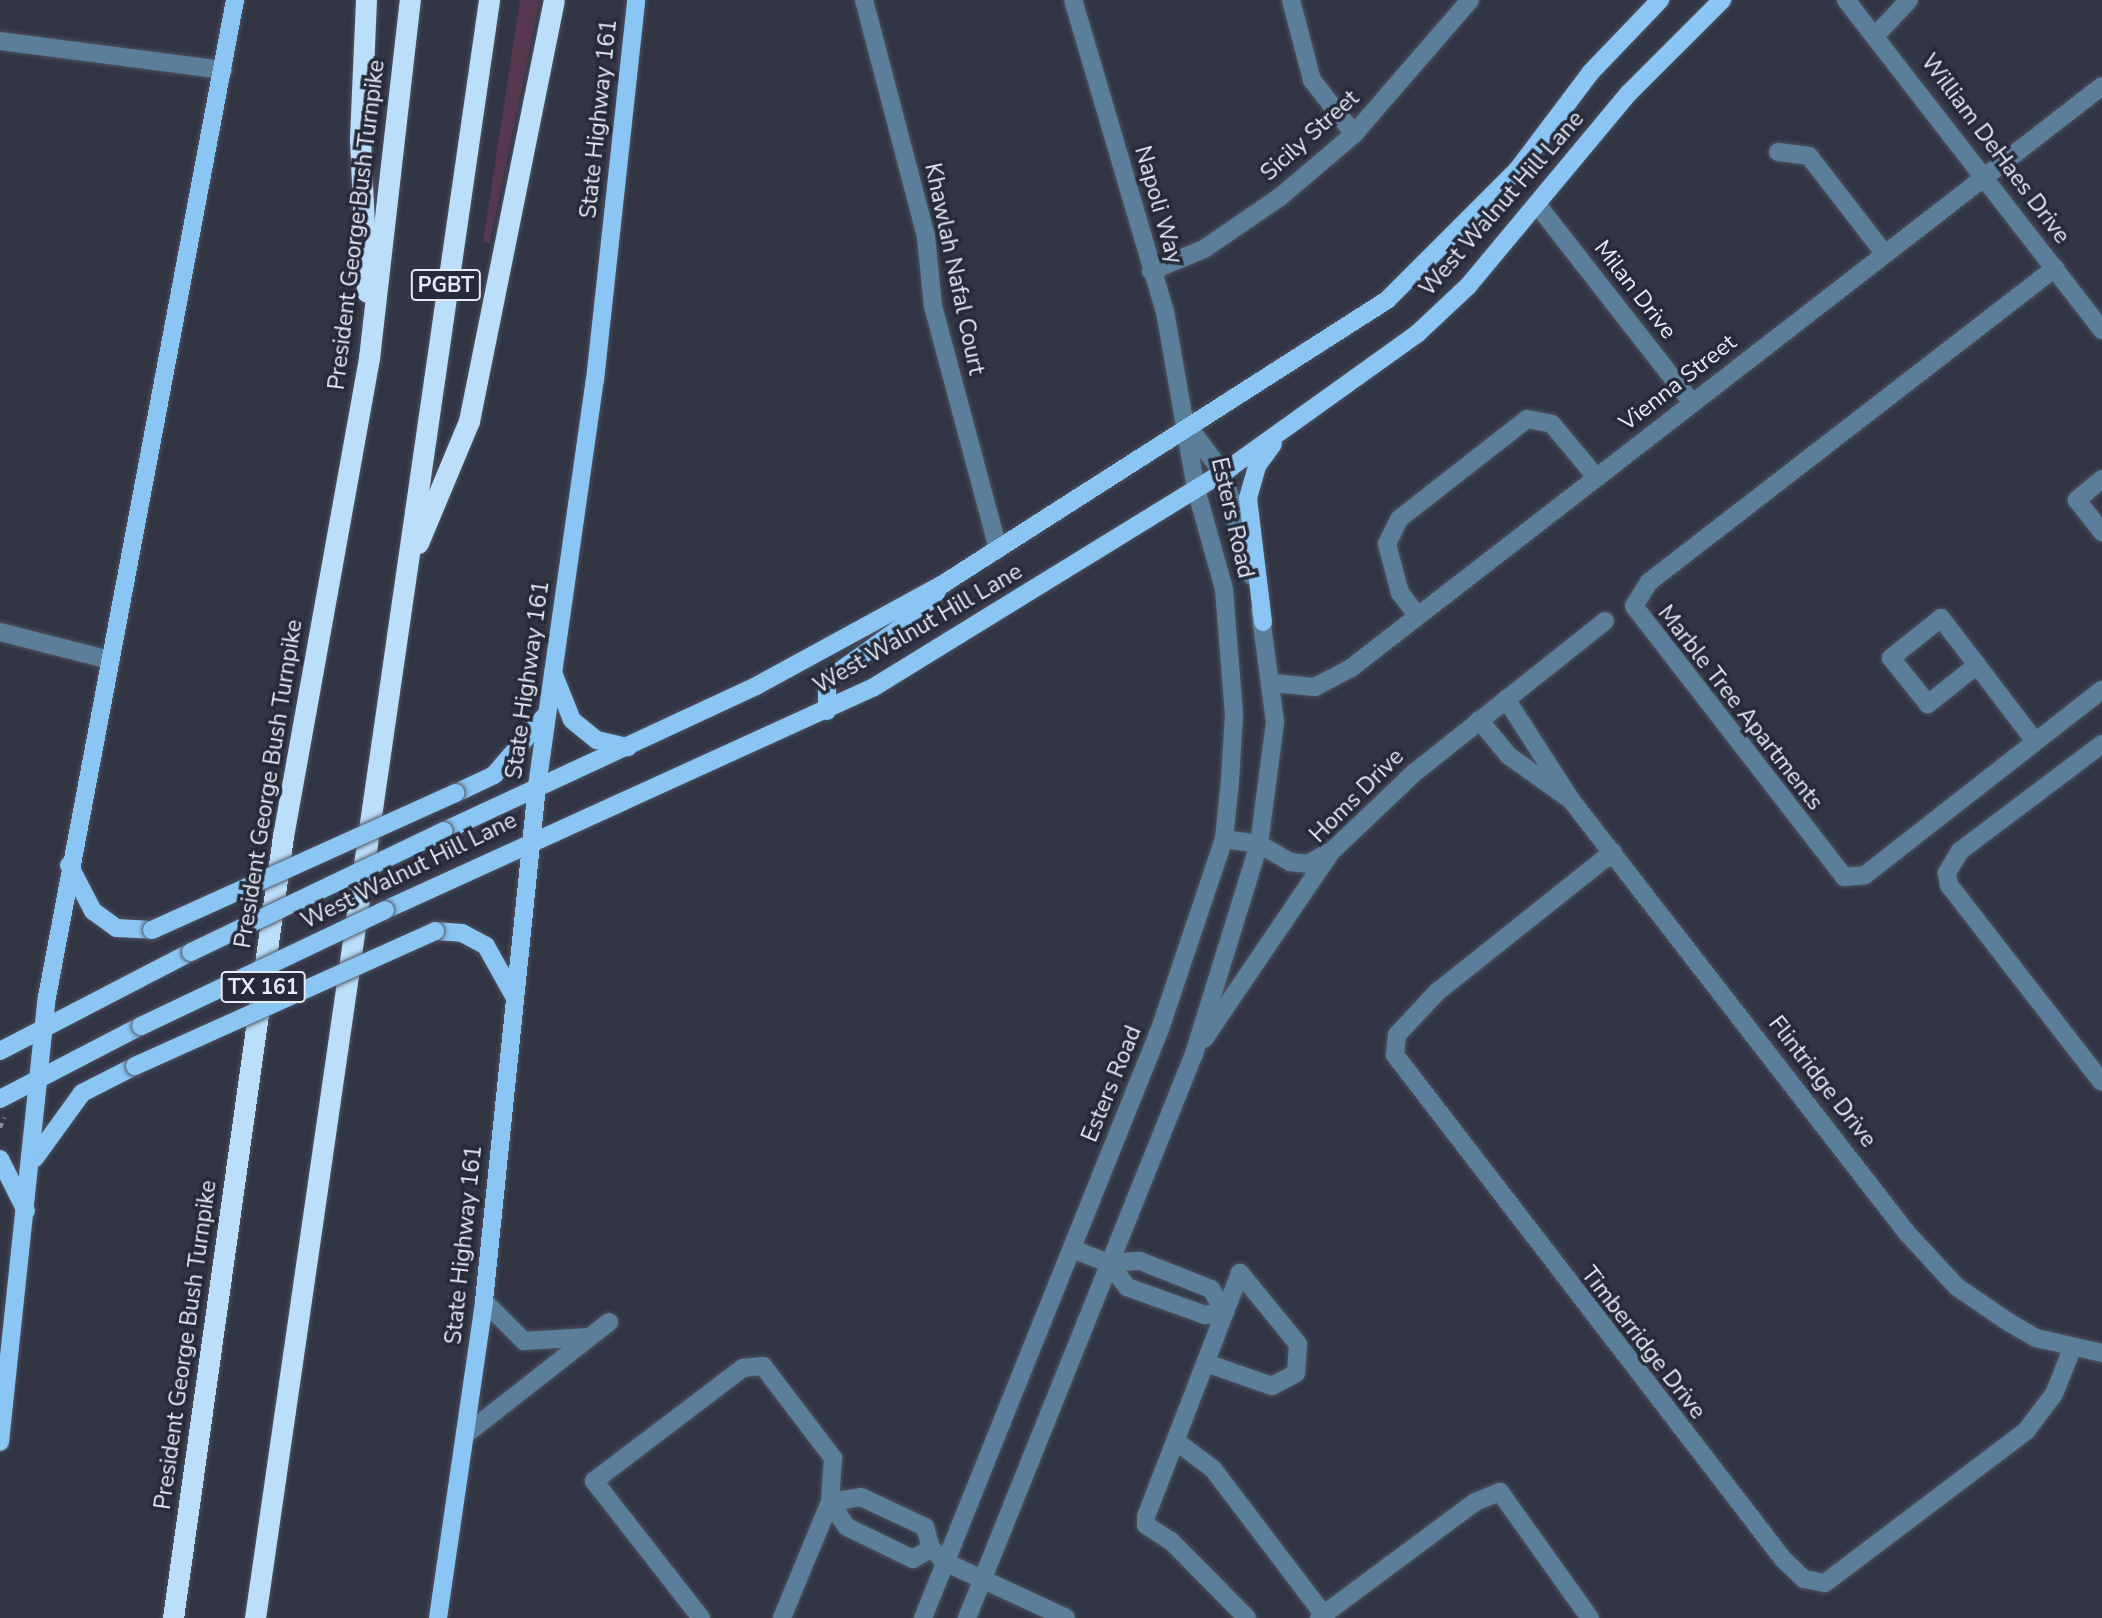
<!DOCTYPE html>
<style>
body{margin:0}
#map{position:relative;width:2102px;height:1618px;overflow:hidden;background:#313544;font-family:"Nunito Sans",sans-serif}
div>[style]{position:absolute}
.green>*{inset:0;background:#56384f}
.path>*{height:3.5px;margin-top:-1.75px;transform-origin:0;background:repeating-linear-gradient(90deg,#888c98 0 5px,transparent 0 10px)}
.roads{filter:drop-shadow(0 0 2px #4e5260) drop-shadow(0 0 2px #4e5260)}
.minor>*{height:18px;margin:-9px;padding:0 9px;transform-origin:9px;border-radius:9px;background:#5b7f9b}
.major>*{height:18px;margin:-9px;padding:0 9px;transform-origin:9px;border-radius:9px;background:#8ac5f4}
.highway>*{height:21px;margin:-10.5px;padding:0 10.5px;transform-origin:10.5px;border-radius:10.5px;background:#bbdefa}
.bridges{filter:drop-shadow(0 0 2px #4e5260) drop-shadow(0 0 2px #4e5260)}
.major-bridge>*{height:18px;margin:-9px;padding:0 9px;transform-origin:9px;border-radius:9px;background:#8ac5f4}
span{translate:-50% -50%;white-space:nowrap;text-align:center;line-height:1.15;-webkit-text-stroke:7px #272b39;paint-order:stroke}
.shield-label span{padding:2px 5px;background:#272b39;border:2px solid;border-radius:5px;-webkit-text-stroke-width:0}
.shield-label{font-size:21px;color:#e7eaf4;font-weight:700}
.street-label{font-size:23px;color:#e7eaf4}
</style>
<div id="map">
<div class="green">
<div style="clip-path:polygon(520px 0,540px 0,490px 243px,483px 242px)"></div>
</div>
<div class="path">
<div style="left:0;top:1128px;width:11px;rotate:-68deg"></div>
</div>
<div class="roads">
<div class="minor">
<div style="left:864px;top:0;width:245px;rotate:75.3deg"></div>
<div style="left:926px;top:237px;width:69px;rotate:84.2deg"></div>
<div style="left:933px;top:306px;width:251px;rotate:75deg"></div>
<div style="left:1291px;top:0;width:83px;rotate:75.3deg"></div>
<div style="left:1312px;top:80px;width:68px;rotate:52.1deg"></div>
<div style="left:1846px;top:0;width:418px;rotate:52.2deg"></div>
<div style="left:1876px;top:35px;width:48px;rotate:-46.7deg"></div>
<div style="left:0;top:41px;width:225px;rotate:7.4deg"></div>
<div style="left:1778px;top:152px;width:31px;rotate:7deg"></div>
<div style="left:1809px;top:156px;width:123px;rotate:52.3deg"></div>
<div style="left:1539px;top:207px;width:249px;rotate:52deg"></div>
<div style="left:2055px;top:268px;width:513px;rotate:142.28deg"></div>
<div style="left:1649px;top:582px;width:28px;rotate:122deg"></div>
<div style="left:1634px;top:606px;width:343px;rotate:52.2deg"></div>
<div style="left:1844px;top:877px;width:21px;rotate:-5deg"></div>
<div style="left:1865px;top:875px;width:301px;rotate:-38deg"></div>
<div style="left:1151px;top:271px;width:57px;rotate:-22.5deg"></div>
<div style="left:1204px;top:249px;width:92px;rotate:-34.4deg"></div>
<div style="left:1280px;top:197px;width:97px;rotate:-40.4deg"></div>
<div style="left:1354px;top:134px;width:177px;rotate:-49.1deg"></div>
<div style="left:1190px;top:429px;width:55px;rotate:53.1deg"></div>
<div style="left:1223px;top:473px;width:107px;rotate:74.3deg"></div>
<div style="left:2102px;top:479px;width:33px;rotate:140deg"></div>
<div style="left:2077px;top:500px;width:41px;rotate:52deg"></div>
<div style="left:1418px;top:616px;width:29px;rotate:-128deg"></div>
<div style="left:1400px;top:593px;width:51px;rotate:-104.9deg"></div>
<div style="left:1387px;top:544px;width:28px;rotate:-64deg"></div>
<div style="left:1399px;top:519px;width:162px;rotate:-38deg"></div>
<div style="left:1527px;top:419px;width:25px;rotate:11deg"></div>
<div style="left:1552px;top:424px;width:69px;rotate:50.3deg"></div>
<div style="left:0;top:632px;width:114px;rotate:14.3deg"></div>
<div style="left:1977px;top:665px;width:63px;rotate:141.5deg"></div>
<div style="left:1928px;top:704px;width:59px;rotate:-128.8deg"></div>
<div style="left:1891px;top:658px;width:64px;rotate:-38.7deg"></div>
<div style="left:1941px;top:618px;width:59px;rotate:52.5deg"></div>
<div style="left:1977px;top:665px;width:94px;rotate:52.8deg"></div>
<div style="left:1273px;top:683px;width:42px;rotate:5.4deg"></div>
<div style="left:1315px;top:687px;width:41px;rotate:-27.8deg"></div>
<div style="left:1351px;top:668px;width:950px;rotate:-37.77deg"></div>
<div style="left:1506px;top:699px;width:120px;rotate:57.2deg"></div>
<div style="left:1571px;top:800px;width:548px;rotate:52.19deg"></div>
<div style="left:1907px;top:1233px;width:74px;rotate:47.2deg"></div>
<div style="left:1957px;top:1287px;width:64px;rotate:34.2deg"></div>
<div style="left:2010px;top:1323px;width:30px;rotate:30deg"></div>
<div style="left:2036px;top:1338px;width:68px;rotate:12.8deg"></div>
<div style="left:1479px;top:720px;width:47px;rotate:50.2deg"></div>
<div style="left:1509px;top:756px;width:72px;rotate:35.4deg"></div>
<div style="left:2102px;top:744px;width:178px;rotate:143deg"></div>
<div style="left:1960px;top:851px;width:26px;rotate:121deg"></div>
<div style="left:1947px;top:873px;width:12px;rotate:81deg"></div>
<div style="left:1949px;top:885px;width:249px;rotate:52.2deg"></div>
<div style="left:1224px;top:839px;width:35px;rotate:8deg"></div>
<div style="left:1259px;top:844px;width:36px;rotate:30deg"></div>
<div style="left:1290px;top:862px;width:18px;rotate:6deg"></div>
<div style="left:1308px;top:864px;width:24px;rotate:-30deg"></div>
<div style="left:1613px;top:852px;width:223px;rotate:141.5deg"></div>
<div style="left:1438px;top:991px;width:60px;rotate:133deg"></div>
<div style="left:1397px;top:1035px;width:20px;rotate:96deg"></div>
<div style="left:1395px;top:1055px;width:636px;rotate:52.41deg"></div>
<div style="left:1783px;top:1559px;width:29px;rotate:44deg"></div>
<div style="left:1804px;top:1579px;width:21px;rotate:11deg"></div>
<div style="left:1825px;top:1583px;width:252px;rotate:-37.1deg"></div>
<div style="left:2026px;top:1431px;width:46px;rotate:-52.9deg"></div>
<div style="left:2054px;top:1394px;width:48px;rotate:-68.2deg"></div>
<div style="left:1204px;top:1039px;width:227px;rotate:-55.8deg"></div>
<div style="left:1332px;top:851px;width:113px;rotate:-43.6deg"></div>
<div style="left:1414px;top:773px;width:244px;rotate:-38.5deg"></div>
<div style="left:1072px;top:1249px;width:40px;rotate:21deg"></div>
<div style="left:1109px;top:1263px;width:31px;rotate:-4deg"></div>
<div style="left:1140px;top:1261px;width:76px;rotate:21.5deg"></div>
<div style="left:1211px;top:1289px;width:27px;rotate:59deg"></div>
<div style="left:1109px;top:1263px;width:30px;rotate:53deg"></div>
<div style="left:1127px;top:1287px;width:83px;rotate:19.7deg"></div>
<div style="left:1205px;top:1315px;width:20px;rotate:-9deg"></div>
<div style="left:484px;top:1301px;width:57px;rotate:45deg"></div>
<div style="left:524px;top:1341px;width:65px;rotate:-3.5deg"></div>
<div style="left:1206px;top:1363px;width:70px;rotate:19.2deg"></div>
<div style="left:1272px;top:1386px;width:27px;rotate:-28deg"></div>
<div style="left:1296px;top:1373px;width:29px;rotate:-86deg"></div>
<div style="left:1298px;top:1344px;width:92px;rotate:-129.2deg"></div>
<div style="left:1240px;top:1273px;width:261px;rotate:111.1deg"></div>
<div style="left:1146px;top:1517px;width:8px;rotate:90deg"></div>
<div style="left:1146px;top:1525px;width:30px;rotate:33deg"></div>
<div style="left:1171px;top:1541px;width:108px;rotate:45.4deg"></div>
<div style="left:465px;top:1435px;width:183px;rotate:-38.1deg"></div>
<div style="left:1177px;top:1442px;width:45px;rotate:36.9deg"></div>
<div style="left:1213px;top:1469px;width:183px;rotate:52.8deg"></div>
<div style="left:830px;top:1502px;width:31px;rotate:-9deg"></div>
<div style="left:861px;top:1497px;width:71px;rotate:25.1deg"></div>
<div style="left:925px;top:1527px;width:22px;rotate:74deg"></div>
<div style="left:931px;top:1548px;width:20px;rotate:45deg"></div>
<div style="left:945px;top:1562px;width:133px;rotate:24.8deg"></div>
<div style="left:830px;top:1502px;width:30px;rotate:56deg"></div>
<div style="left:847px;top:1527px;width:73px;rotate:25.9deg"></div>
<div style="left:913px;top:1559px;width:21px;rotate:-31deg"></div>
<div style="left:701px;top:1618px;width:174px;rotate:-128deg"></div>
<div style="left:594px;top:1481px;width:187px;rotate:-37.2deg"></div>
<div style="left:743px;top:1368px;width:20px;rotate:-6deg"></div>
<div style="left:763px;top:1366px;width:116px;rotate:52.7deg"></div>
<div style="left:833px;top:1458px;width:44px;rotate:93.9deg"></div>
<div style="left:830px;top:1502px;width:126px;rotate:112.5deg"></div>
<div style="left:923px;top:1618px;width:635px;rotate:-68.08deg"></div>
<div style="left:1160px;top:1029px;width:200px;rotate:-71.4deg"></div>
<div style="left:1224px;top:839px;width:58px;rotate:-84.1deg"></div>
<div style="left:1230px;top:781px;width:67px;rotate:-86.6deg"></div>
<div style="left:1234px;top:714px;width:125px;rotate:-94.6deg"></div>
<div style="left:1224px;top:589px;width:104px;rotate:-105.6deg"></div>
<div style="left:1196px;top:489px;width:180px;rotate:-99.9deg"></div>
<div style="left:1165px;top:312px;width:325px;rotate:-106.4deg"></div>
<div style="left:967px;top:1618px;width:608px;rotate:-68.08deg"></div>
<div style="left:1194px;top:1054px;width:220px;rotate:-72.8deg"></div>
<div style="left:1259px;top:844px;width:123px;rotate:-82.5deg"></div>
<div style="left:1275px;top:722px;width:113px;rotate:-97.6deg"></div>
<div style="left:1319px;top:1618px;width:194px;rotate:-36.6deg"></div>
<div style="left:1475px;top:1502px;width:27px;rotate:-22deg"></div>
<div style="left:1500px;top:1492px;width:155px;rotate:54.5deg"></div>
</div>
<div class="major">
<div style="left:1263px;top:622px;width:125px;rotate:-96.9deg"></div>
<div style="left:1248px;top:498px;width:33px;rotate:-74deg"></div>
<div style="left:1257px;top:466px;width:27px;rotate:-54deg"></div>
<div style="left:554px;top:675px;width:48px;rotate:68.2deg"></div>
<div style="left:572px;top:720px;width:32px;rotate:39deg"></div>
<div style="left:597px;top:740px;width:32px;rotate:13deg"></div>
<div style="left:827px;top:711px;width:31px;rotate:-90deg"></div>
<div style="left:827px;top:680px;width:107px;rotate:-35.5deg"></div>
<div style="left:914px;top:618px;width:35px;rotate:-49deg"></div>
<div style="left:456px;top:793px;width:42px;rotate:-25.3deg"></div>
<div style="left:494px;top:775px;width:77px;rotate:-49.2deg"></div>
<div style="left:444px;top:831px;width:344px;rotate:-24.9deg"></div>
<div style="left:756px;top:686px;width:213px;rotate:-28.6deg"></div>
<div style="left:943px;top:584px;width:527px;rotate:-32.6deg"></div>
<div style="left:1387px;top:300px;width:185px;rotate:-45deg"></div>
<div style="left:1518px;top:169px;width:121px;rotate:-53deg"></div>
<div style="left:1591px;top:72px;width:100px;rotate:-46.2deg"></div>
<div style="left:69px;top:865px;width:52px;rotate:62.4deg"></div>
<div style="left:93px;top:911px;width:29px;rotate:36deg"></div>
<div style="left:116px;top:928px;width:36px;rotate:3deg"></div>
<div style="left:385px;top:910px;width:537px;rotate:-24.51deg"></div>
<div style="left:874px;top:687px;width:419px;rotate:-31.6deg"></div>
<div style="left:1231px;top:467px;width:230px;rotate:-35.6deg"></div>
<div style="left:1418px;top:333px;width:69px;rotate:-43.2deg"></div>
<div style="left:1468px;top:286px;width:251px;rotate:-50.2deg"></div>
<div style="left:1629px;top:93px;width:132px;rotate:-45deg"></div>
<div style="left:435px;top:931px;width:27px;rotate:4deg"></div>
<div style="left:462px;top:933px;width:27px;rotate:28deg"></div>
<div style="left:486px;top:946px;width:57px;rotate:60.8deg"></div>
<div style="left:0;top:1051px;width:215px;rotate:-27.4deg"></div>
<div style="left:0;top:1099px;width:159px;rotate:-27.4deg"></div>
<div style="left:35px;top:1158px;width:80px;rotate:-54.1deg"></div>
<div style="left:82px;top:1093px;width:59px;rotate:-27deg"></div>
<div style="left:0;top:1159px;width:58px;rotate:63.4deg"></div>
<div style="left:0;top:1442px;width:447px;rotate:-84deg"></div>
<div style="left:47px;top:997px;width:1015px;rotate:-79.32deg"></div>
<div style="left:438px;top:1618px;width:320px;rotate:-81.7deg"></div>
<div style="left:484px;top:1301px;width:518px;rotate:-84.12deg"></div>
<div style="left:537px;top:786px;width:410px;rotate:-81.9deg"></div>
<div style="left:595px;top:380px;width:382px;rotate:-83.8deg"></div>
</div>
<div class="highway">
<div style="left:366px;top:0;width:139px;rotate:92.5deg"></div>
<div style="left:360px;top:139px;width:153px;rotate:87.4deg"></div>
<div style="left:418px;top:543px;width:132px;rotate:-67.3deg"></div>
<div style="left:469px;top:421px;width:429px;rotate:-78.6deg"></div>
<div style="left:173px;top:1618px;width:790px;rotate:-81.99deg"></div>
<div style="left:283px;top:836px;width:486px;rotate:-79.8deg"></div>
<div style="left:369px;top:358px;width:360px;rotate:-83.5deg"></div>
<div style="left:255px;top:1618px;width:1635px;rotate:-81.77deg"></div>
</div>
</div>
<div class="bridges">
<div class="major-bridge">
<div style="left:152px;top:930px;width:333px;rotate:-24.3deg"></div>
<div style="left:191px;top:952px;width:280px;rotate:-25.6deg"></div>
<div style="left:141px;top:1026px;width:270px;rotate:-25.4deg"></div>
<div style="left:135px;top:1066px;width:329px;rotate:-24.2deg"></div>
</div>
</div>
<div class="shield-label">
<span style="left:446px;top:285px">PGBT</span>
<span style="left:263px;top:987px">TX 161</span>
</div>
<div class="street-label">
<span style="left:599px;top:119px;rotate:-84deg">State Highway 161</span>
<span style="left:1310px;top:136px;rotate:-42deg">Sicily Street</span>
<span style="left:1995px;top:149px;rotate:53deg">William DeHaes Drive</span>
<span style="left:1502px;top:204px;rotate:-49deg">West Walnut Hill Lane</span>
<span style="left:1158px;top:205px;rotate:74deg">Napoli Way</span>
<span style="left:357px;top:225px;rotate:-83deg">President George Bush Turnpike</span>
<span style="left:954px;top:269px;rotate:78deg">Khawlah Nafal Court</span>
<span style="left:1635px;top:290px;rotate:52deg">Milan Drive</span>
<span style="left:1678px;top:383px;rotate:-38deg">Vienna Street</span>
<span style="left:1232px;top:518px;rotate:77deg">Esters Road</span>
<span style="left:918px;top:629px;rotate:-30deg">West Walnut Hill Lane</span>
<span style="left:528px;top:680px;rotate:-82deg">State Highway 161</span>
<span style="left:1740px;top:708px;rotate:52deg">Marble Tree Apartments</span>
<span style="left:269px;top:784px;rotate:-81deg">President George Bush Turnpike</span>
<span style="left:1357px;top:796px;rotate:-45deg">Homs Drive</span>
<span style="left:409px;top:871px;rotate:-26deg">West Walnut Hill Lane</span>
<span style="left:1822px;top:1082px;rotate:52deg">Flintridge Drive</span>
<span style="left:1112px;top:1084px;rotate:-68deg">Esters Road</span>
<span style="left:464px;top:1245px;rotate:-84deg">State Highway 161</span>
<span style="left:1643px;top:1343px;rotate:52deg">Timberridge Drive</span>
<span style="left:186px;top:1345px;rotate:-82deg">President George Bush Turnpike</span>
</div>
</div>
